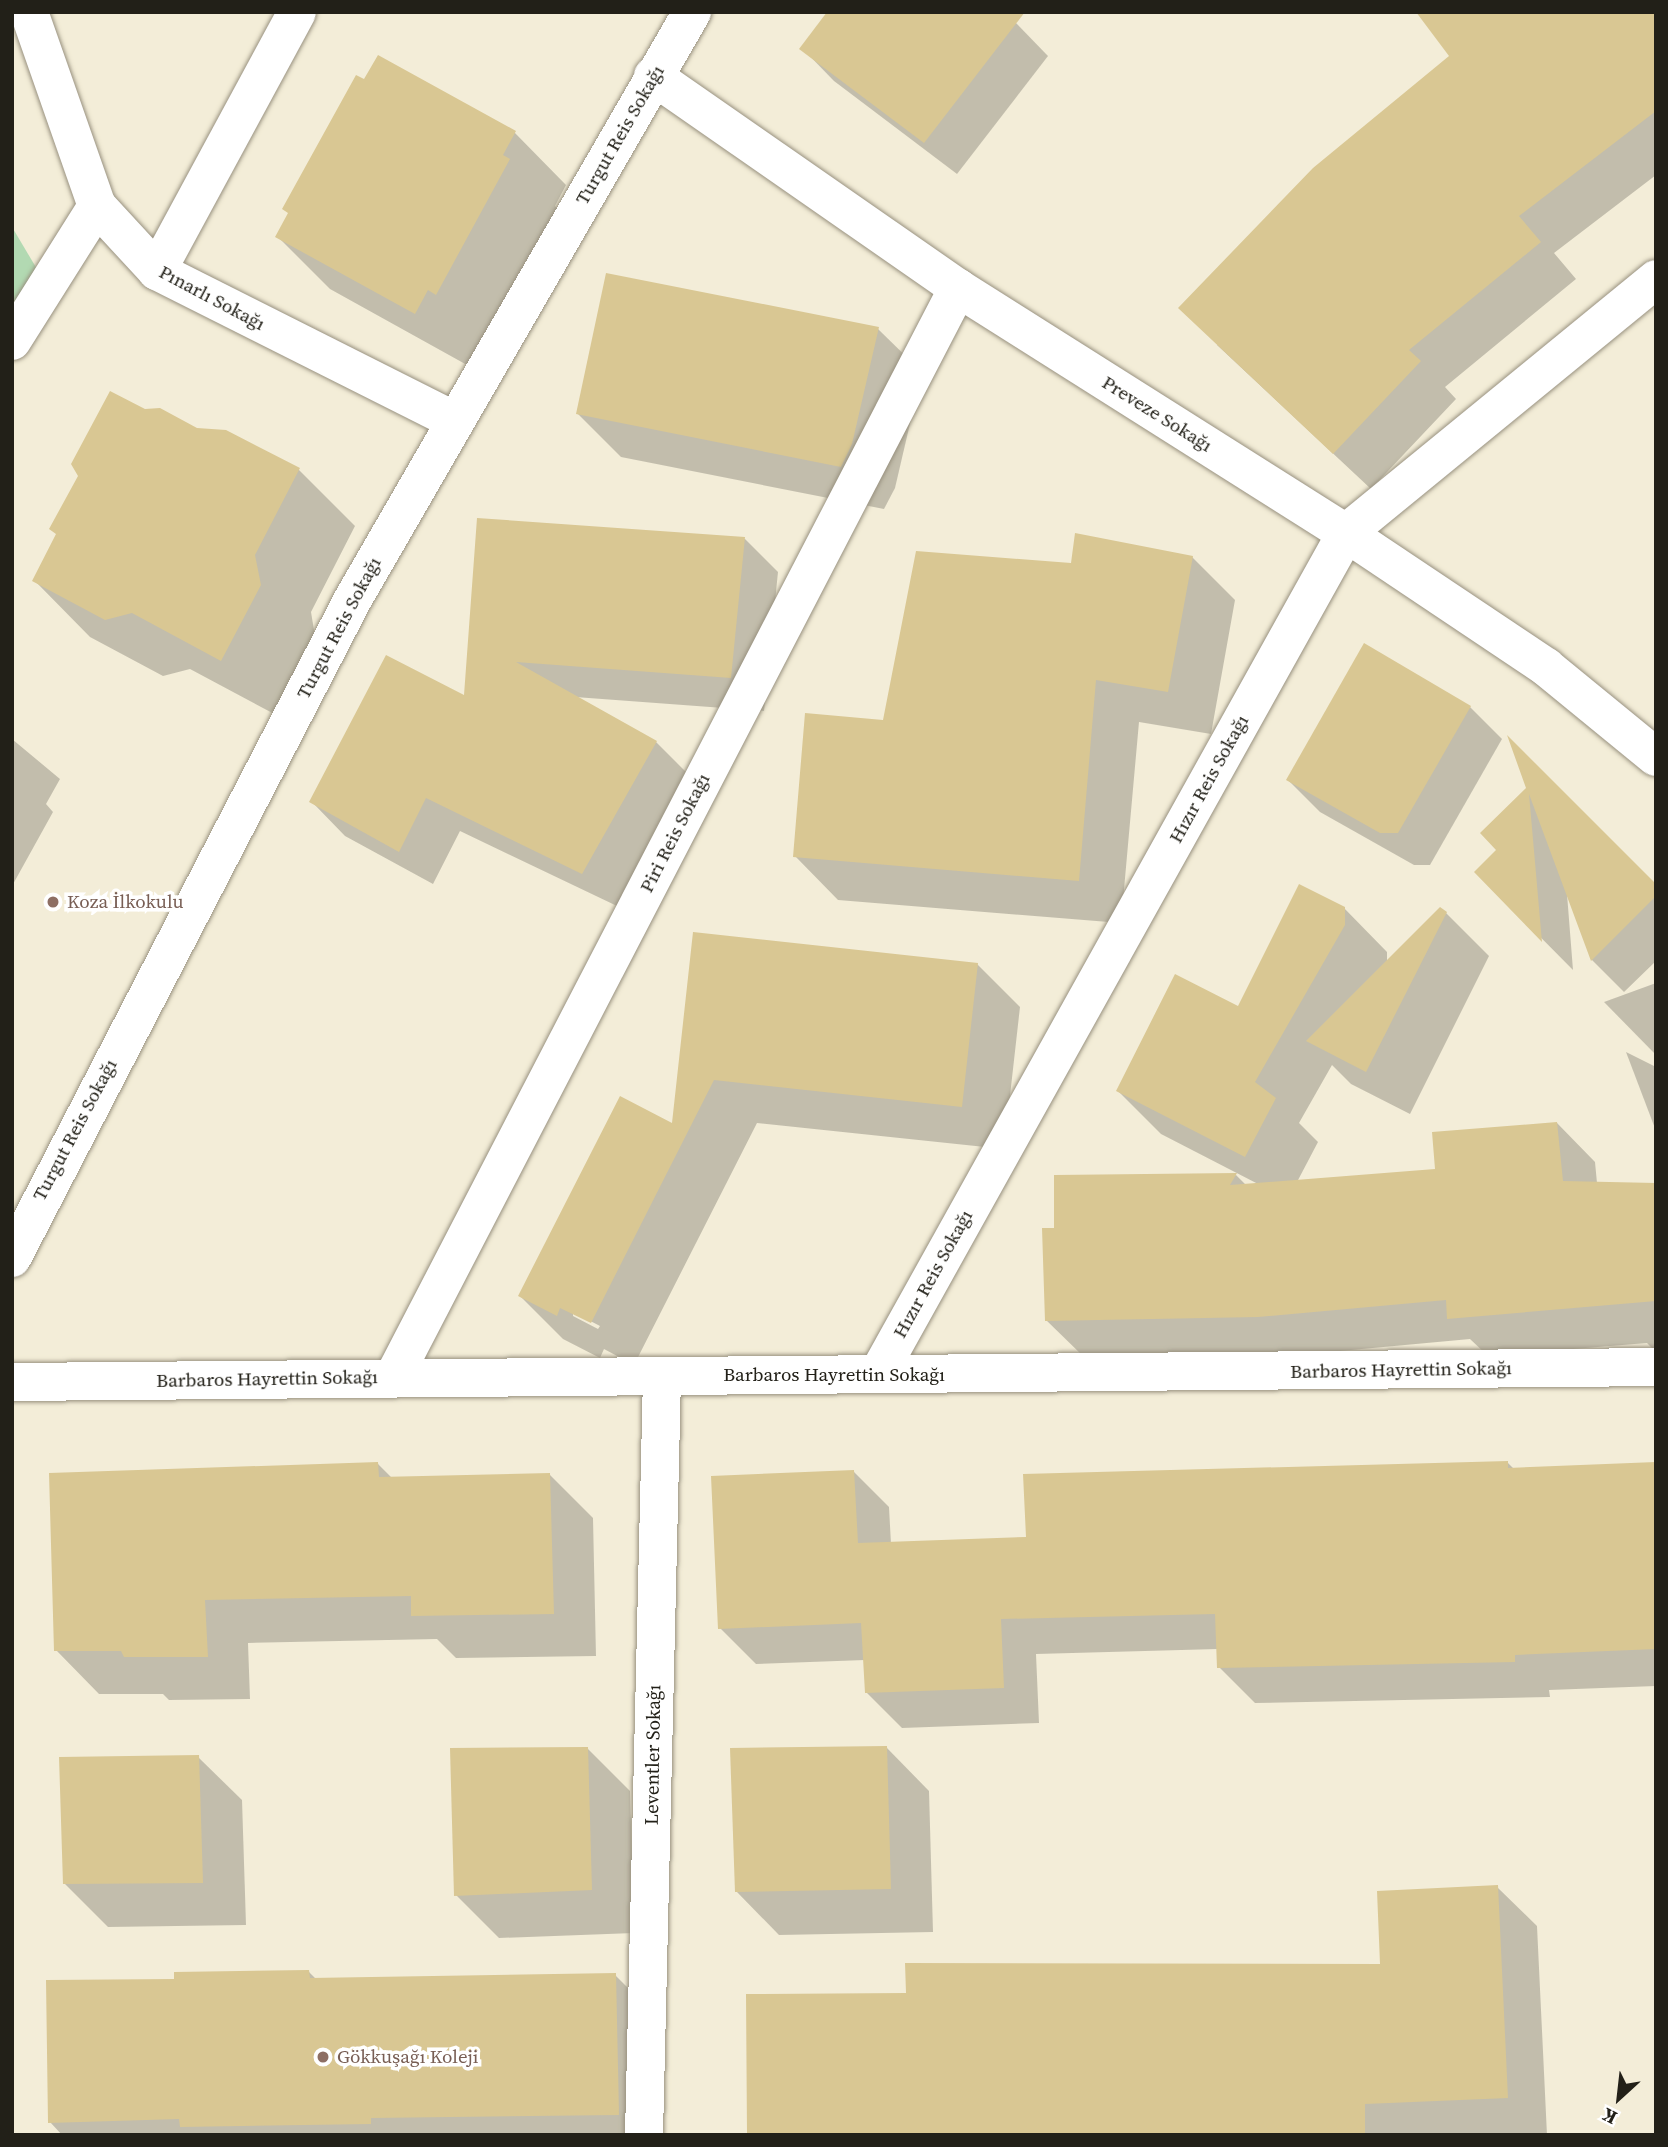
<!DOCTYPE html>
<meta charset="utf-8">
<style>
body{margin:0}
#map{position:relative;width:1668px;height:2147px;overflow:hidden;background:#f3edd8;font-family:"Source Serif 4",serif}
div>[style]{position:absolute}
.green>*{inset:0;background:#b2d9b2}
.shadow>*{inset:0;background:#0003}
.building>*{inset:0;background:#d9c793}
.roads{filter:drop-shadow(0 0 2px #98917f) drop-shadow(0 0 2px #98917f)}
.minor>*{height:38px;margin:-19px;padding:0 19px;transform-origin:19px;border-radius:19px;background:#fff}
.dots>*{width:19px;height:19px;translate:-50% -50%;box-sizing:border-box;border:4px solid #fff;border-radius:50%}
span{translate:-50% -50%;white-space:nowrap;text-align:center;line-height:1.15;-webkit-text-stroke:7px #fff;paint-order:stroke}
.street-label{font-size:19px;color:#222018}
.education-label{font-size:19px;color:#785e54}
.left{translate:0 -50%;text-align:left}
.frame{position:absolute;inset:0;border:14px solid #222018;pointer-events:none}
.north{position:absolute;left:1584px;top:2063px;width:70px;height:70px;-webkit-text-stroke:5px #fff;paint-order:stroke;rotate:207deg;font-size:19px;font-weight:700;line-height:28px;text-align:center;color:#222018}
.north::after{content:'';display:block;margin:auto;width:24px;height:32px;background:#222018;clip-path:polygon(50% 0,100% 100%,50% 72%,0 100%)}
</style>
<div id="map">
<div class="green">
<div style="clip-path:polygon(12px 227px,37px 269px,12px 309px)"></div>
</div>
<div class="shadow">
<div style="clip-path:polygon(1656px 12px,1656px 175px,1554px 253px,1576px 279px,1445px 387px,1456px 399px,1371px 489px,1217px 345px,1451px 57px)"></div>
<div style="clip-path:polygon(1016px 23px,1048px 56px,957px 174px,834px 81px,802px 48px)"></div>
<div style="clip-path:polygon(365px 81px,515px 133px,566px 185px,555px 206px,561px 212px,467px 365px,330px 289px,278px 237px)"></div>
<div style="clip-path:polygon(878px 329px,922px 372px,895px 488px,884px 509px,621px 457px,578px 414px)"></div>
<div style="clip-path:polygon(145px 411px,299px 470px,355px 526px,311px 612px,316px 642px,278px 716px,190px 669px,163px 676px,90px 637px,34px 580px)"></div>
<div style="clip-path:polygon(479px 520px,745px 539px,778px 572px,764px 711px,575px 697px,656px 742px,690px 776px,617px 906px,460px 831px,433px 884px,345px 836px,312px 802px,465px 698px)"></div>
<div style="clip-path:polygon(1192px 557px,1235px 600px,1211px 734px,1139px 722px,1121px 923px,838px 900px,795px 856px,885px 722px,1072px 565px)"></div>
<div style="clip-path:polygon(1470px 707px,1502px 739px,1430px 865px,1414px 865px,1320px 812px,1288px 780px)"></div>
<div style="clip-path:polygon(12px 739px,60px 779px,46px 804px,53px 812px,12px 886px)"></div>
<div style="clip-path:polygon(1528px 788px,1656px 887px,1656px 961px,1624px 992px,1592px 960px,1567px 894px,1573px 970px,1476px 872px,1499px 850px)"></div>
<div style="clip-path:polygon(1344px 908px,1387px 952px,1387px 962px,1446px 913px,1489px 956px,1410px 1114px,1351px 1084px,1332px 1065px,1299px 1123px,1318px 1142px,1297px 1182px,1437px 1171px,1557px 1123px,1595px 1162px,1597px 1183px,1656px 1184px,1656px 1352px,1647px 1343px,1488px 1356px,1470px 1339px,1297px 1355px,1085px 1358px,1046px 1320px,1056px 1229px,1236px 1175px,1247px 1186px,1260px 1185px,1161px 1134px,1118px 1091px,1239px 1008px)"></div>
<div style="clip-path:polygon(evenodd,695px 934px,977px 964px,1020px 1007px,1004px 1149px,757px 1123px,634px 1365px,604px 1349px,600px 1358px,563px 1339px,520px 1296px,674px 1125px,695px 934px,573px 1312px,600px 1326px,598px 1329px,573px 1316px,573px 1312px)"></div>
<div style="clip-path:polygon(1656px 983px,1656px 1055px,1604px 1002px)"></div>
<div style="clip-path:polygon(1626px 1052px,1656px 1067px,1656px 1131px)"></div>
<div style="clip-path:polygon(1508px 1463px,1514px 1469px,1656px 1463px,1656px 1686px,1549px 1690px,1550px 1697px,1255px 1703px,1219px 1667px,1218px 1649px,1036px 1654px,1039px 1723px,902px 1728px,866px 1692px,865px 1660px,756px 1664px,720px 1628px,854px 1472px,889px 1507px,891px 1544px,1028px 1539px,1024px 1476px)"></div>
<div style="clip-path:polygon(378px 1464px,393px 1479px,550px 1475px,593px 1518px,596px 1656px,456px 1658px,437px 1639px,248px 1643px,250px 1699px,169px 1700px,163px 1694px,99px 1694px,56px 1650px)"></div>
<div style="clip-path:polygon(886px 1747px,929px 1791px,933px 1932px,779px 1935px,736px 1891px)"></div>
<div style="clip-path:polygon(587px 1748px,630px 1791px,634px 1933px,499px 1938px,456px 1895px)"></div>
<div style="clip-path:polygon(198px 1757px,242px 1800px,246px 1925px,108px 1927px,65px 1884px)"></div>
<div style="clip-path:polygon(1497px 1887px,1537px 1926px,1547px 2135px,749px 2135px,907px 1995px,1382px 1966px)"></div>
<div style="clip-path:polygon(309px 1972px,316px 1979px,615px 1975px,648px 2008px,651px 2135px,62px 2135px,50px 2122px,176px 1980px)"></div>
</div>
<div class="building">
<div style="clip-path:polygon(827px 12px,1025px 12px,924px 143px,799px 49px)"></div>
<div style="clip-path:polygon(1416px 12px,1656px 12px,1656px 111px,1519px 216px,1541px 242px,1409px 350px,1421px 361px,1333px 454px,1178px 308px,1313px 168px,1449px 56px)"></div>
<div style="clip-path:polygon(378px 55px,516px 131px,503px 155px,510px 159px,436px 295px,428px 290px,415px 314px,275px 237px,288px 213px,282px 209px,356px 75px,364px 79px)"></div>
<div style="clip-path:polygon(606px 273px,879px 327px,852px 444px,841px 467px,576px 414px)"></div>
<div style="clip-path:polygon(110px 391px,145px 409px,160px 408px,197px 428px,226px 430px,300px 468px,255px 555px,261px 585px,221px 661px,132px 613px,105px 620px,32px 581px,56px 534px,49px 529px,78px 476px,71px 464px)"></div>
<div style="clip-path:polygon(477px 518px,745px 537px,731px 678px,516px 662px,657px 741px,582px 874px,426px 798px,399px 852px,309px 802px,386px 655px,464px 695px)"></div>
<div style="clip-path:polygon(1075px 533px,1193px 556px,1168px 692px,1096px 680px,1079px 881px,793px 857px,805px 713px,883px 720px,916px 551px,1071px 563px)"></div>
<div style="clip-path:polygon(1364px 643px,1471px 706px,1398px 833px,1380px 833px,1286px 780px)"></div>
<div style="clip-path:polygon(1507px 735px,1656px 884px,1656px 896px,1591px 961px,1529px 794px,1542px 942px,1474px 872px,1496px 850px,1480px 833px,1526px 788px)"></div>
<div style="clip-path:polygon(1299px 884px,1345px 907px,1345px 925px,1255px 1082px,1276px 1098px,1245px 1157px,1116px 1091px,1175px 974px,1238px 1006px)"></div>
<div style="clip-path:polygon(1440px 907px,1447px 912px,1366px 1072px,1306px 1041px)"></div>
<div style="clip-path:polygon(693px 932px,978px 963px,962px 1107px,714px 1080px,591px 1323px,560px 1308px,557px 1316px,518px 1296px,620px 1096px,672px 1123px)"></div>
<div style="clip-path:polygon(1557px 1122px,1563px 1181px,1656px 1183px,1656px 1301px,1447px 1319px,1446px 1300px,1258px 1317px,1045px 1321px,1042px 1228px,1054px 1228px,1054px 1175px,1237px 1173px,1230px 1185px,1435px 1169px,1432px 1132px)"></div>
<div style="clip-path:polygon(1508px 1461px,1508px 1468px,1656px 1462px,1656px 1649px,1515px 1655px,1515px 1662px,1217px 1668px,1215px 1614px,1001px 1619px,1004px 1688px,865px 1693px,861px 1623px,718px 1629px,711px 1476px,854px 1470px,858px 1543px,1026px 1537px,1023px 1474px)"></div>
<div style="clip-path:polygon(378px 1462px,379px 1477px,550px 1473px,554px 1614px,411px 1616px,411px 1596px,205px 1600px,208px 1657px,124px 1657px,121px 1651px,54px 1651px,49px 1473px)"></div>
<div style="clip-path:polygon(887px 1746px,891px 1889px,735px 1892px,730px 1748px)"></div>
<div style="clip-path:polygon(588px 1747px,592px 1890px,454px 1896px,450px 1748px)"></div>
<div style="clip-path:polygon(199px 1755px,203px 1883px,63px 1884px,59px 1757px)"></div>
<div style="clip-path:polygon(1498px 1885px,1508px 2098px,1365px 2104px,1365px 2135px,747px 2135px,746px 1994px,906px 1993px,905px 1963px,1380px 1964px,1377px 1891px)"></div>
<div style="clip-path:polygon(309px 1970px,310px 1978px,616px 1973px,619px 2115px,371px 2118px,371px 2124px,180px 2127px,179px 2119px,48px 2123px,46px 1980px,174px 1979px,174px 1972px)"></div>
</div>
<div class="roads">
<div class="minor">
<div style="left:29px;top:12px;width:206px;rotate:70.7deg"></div>
<div style="left:97px;top:206px;width:88px;rotate:47.3deg"></div>
<div style="left:157px;top:271px;width:334px;rotate:26.7deg"></div>
<div style="left:653px;top:76px;width:371px;rotate:34.8deg"></div>
<div style="left:958px;top:288px;width:459px;rotate:32.3deg"></div>
<div style="left:1346px;top:533px;width:241px;rotate:33.8deg"></div>
<div style="left:1546px;top:667px;width:142px;rotate:39.3deg"></div>
<div style="left:157px;top:271px;width:294px;rotate:-61.6deg"></div>
<div style="left:12px;top:341px;width:160px;rotate:-57.8deg"></div>
<div style="left:12px;top:1258px;width:742px;rotate:-62.64deg"></div>
<div style="left:353px;top:599px;width:678px;rotate:-59.99deg"></div>
<div style="left:878px;top:1374px;width:962px;rotate:-60.9deg"></div>
<div style="left:1346px;top:533px;width:401px;rotate:-39.3deg"></div>
<div style="left:393px;top:1378px;width:1228px;rotate:-62.6deg"></div>
<div style="left:12px;top:1382px;width:1644px;rotate:-0.52deg"></div>
<div style="left:644px;top:2135px;width:759px;rotate:-88.64deg"></div>
</div>
</div>
<div class="dots">
<div style="left:53px;top:902px;background:#8d6e63"></div>
<div style="left:323px;top:2057px;background:#8d6e63"></div>
</div>
<div class="street-label">
<span style="left:620px;top:135px;rotate:-60deg">Turgut Reis Sokağı</span>
<span style="left:212px;top:298px;rotate:28deg">Pınarlı Sokağı</span>
<span style="left:1157px;top:414px;rotate:32deg">Preveze Sokağı</span>
<span style="left:339px;top:628px;rotate:-62deg">Turgut Reis Sokağı</span>
<span style="left:1209px;top:779px;rotate:-61deg">Hızır Reis Sokağı</span>
<span style="left:675px;top:833px;rotate:-63deg">Piri Reis Sokağı</span>
<span style="left:75px;top:1130px;rotate:-62deg">Turgut Reis Sokağı</span>
<span style="left:933px;top:1274px;rotate:-61deg">Hızır Reis Sokağı</span>
<span style="left:1401px;top:1370px;rotate:-1deg">Barbaros Hayrettin Sokağı</span>
<span style="left:834px;top:1375px">Barbaros Hayrettin Sokağı</span>
<span style="left:267px;top:1379px;rotate:-1deg">Barbaros Hayrettin Sokağı</span>
<span style="left:653px;top:1755px;rotate:-89deg">Leventler Sokağı</span>
</div>
<div class="education-label">
<span class="left" style="left:67px;top:902px">Koza İlkokulu</span>
<span class="left" style="left:337px;top:2057px">Gökkuşağı Koleji</span>
</div>
<div class="frame"></div>
<div class="north">K</div>
</div>
